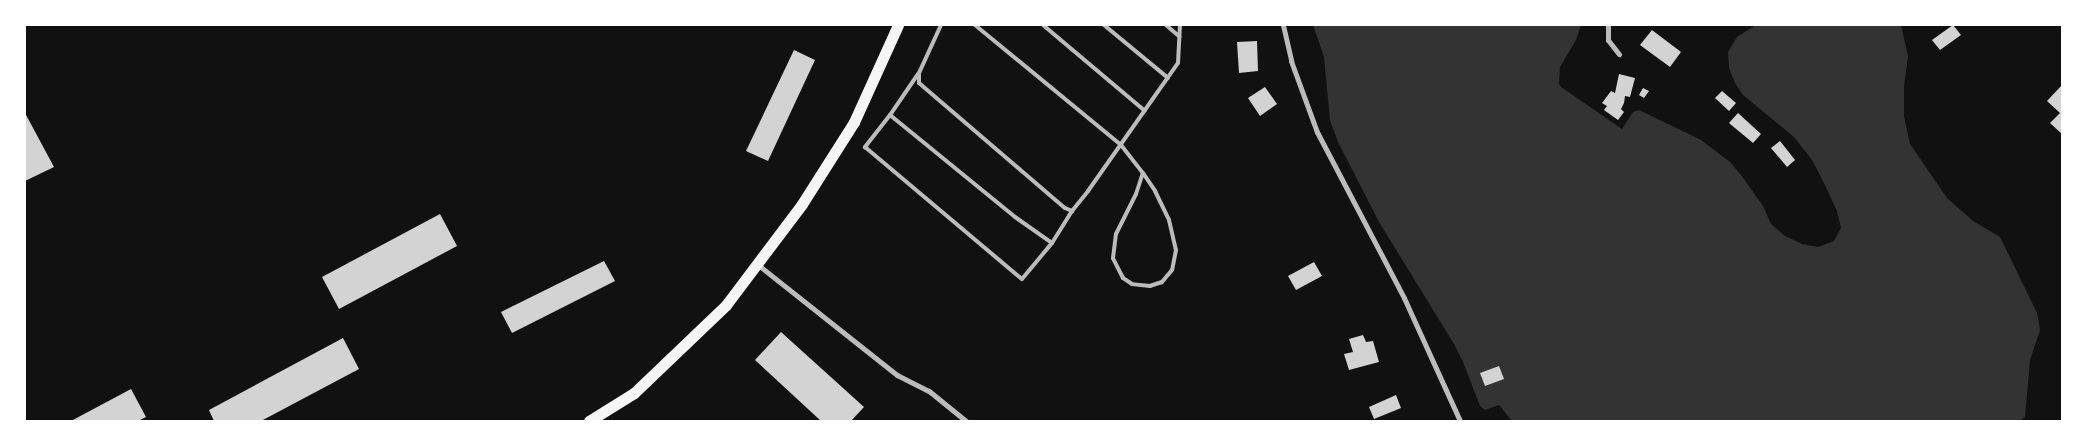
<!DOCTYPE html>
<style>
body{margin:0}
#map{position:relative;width:2087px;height:446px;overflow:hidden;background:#111;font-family:"IBM Plex Sans",sans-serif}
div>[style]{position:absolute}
.water>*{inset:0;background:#333}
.building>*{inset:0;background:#d3d3d3}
.service>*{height:4px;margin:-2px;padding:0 2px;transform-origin:2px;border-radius:2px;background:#bcbcbc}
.minor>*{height:5px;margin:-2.5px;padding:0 2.5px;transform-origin:2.5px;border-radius:2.5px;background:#bcbcbc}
.primary>*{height:11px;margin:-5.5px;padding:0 5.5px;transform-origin:5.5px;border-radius:5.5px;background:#f5f5f5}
span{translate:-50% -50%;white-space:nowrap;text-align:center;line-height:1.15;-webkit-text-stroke:4.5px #fff;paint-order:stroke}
.frame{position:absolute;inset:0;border:26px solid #fff;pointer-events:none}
</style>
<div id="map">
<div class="water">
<div style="clip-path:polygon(1313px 25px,1581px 25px,1576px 40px,1560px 67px,1559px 84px,1561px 87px,1622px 129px,1633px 112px,1639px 110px,1701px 140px,1730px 162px,1741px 175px,1763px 206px,1771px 224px,1785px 236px,1802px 244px,1818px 247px,1834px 241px,1841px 228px,1837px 211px,1822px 179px,1812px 160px,1794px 137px,1743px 95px,1735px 83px,1729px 68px,1728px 52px,1737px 37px,1756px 25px,1901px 25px,1908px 56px,1904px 86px,1904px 116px,1910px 144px,1947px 198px,1973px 221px,2000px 237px,2037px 313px,2040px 330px,2030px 360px,2025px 417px,2019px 421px,1512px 421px,1499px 405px,1485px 410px,1480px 406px,1463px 362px,1454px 344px,1379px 222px,1338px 142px,1330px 120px,1324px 57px)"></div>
</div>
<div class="building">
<div style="clip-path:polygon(1953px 25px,1961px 35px,1940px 50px,1932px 40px)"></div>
<div style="clip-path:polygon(1652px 30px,1681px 52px,1670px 67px,1640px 45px)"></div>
<div style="clip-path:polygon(1257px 41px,1258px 71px,1239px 73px,1237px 42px)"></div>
<div style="clip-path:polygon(794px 50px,815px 60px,768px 161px,746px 151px)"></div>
<div style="clip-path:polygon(1619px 74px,1635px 78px,1630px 97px,1625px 96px,1624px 103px,1621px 109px,1624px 112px,1618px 120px,1604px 110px,1607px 106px,1602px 103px,1611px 91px,1615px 93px)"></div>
<div style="clip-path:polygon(2062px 85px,2062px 134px,2050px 123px,2060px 113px,2047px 101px)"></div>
<div style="clip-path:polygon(1265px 87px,1277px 104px,1260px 116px,1248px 98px)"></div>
<div style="clip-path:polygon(1643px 88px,1649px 91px,1644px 98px,1639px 95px)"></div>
<div style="clip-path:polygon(1722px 91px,1736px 103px,1729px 111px,1715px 98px)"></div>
<div style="clip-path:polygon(25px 113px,54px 167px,25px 181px)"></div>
<div style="clip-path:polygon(1738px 113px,1761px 134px,1753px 143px,1729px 123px)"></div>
<div style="clip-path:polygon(1780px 141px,1795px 160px,1787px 167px,1771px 148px)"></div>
<div style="clip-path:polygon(440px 214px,457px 246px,339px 309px,322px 277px)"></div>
<div style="clip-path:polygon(604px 261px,615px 281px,512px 333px,501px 312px)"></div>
<div style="clip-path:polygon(1314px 262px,1322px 276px,1296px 290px,1288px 276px)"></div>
<div style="clip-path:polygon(781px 332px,864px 407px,851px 421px,821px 421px,755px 360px)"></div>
<div style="clip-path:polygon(1363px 335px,1366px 342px,1373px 341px,1379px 362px,1349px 370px,1344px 354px,1353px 352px,1349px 339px)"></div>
<div style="clip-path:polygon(343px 338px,359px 369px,261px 421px,214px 421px,209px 410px)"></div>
<div style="clip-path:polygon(1499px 366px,1504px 379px,1485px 386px,1480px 373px)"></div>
<div style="clip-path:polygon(131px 389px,146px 417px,138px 421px,71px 421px)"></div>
<div style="clip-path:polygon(1396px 395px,1401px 408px,1374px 419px,1369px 407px)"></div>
</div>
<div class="service">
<div style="left:941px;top:25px;width:53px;rotate:114.6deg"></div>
<div style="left:919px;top:73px;width:10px;rotate:90deg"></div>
<div style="left:919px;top:83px;width:192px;rotate:40.6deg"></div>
<div style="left:1065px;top:208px;width:8px;rotate:23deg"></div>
<div style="left:1072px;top:211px;width:26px;rotate:-51deg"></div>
<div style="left:1088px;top:191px;width:156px;rotate:-54.9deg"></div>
<div style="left:1178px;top:63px;width:38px;rotate:-87deg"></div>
<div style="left:975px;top:25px;width:189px;rotate:39.4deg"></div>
<div style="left:1121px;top:145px;width:36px;rotate:52deg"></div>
<div style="left:1143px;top:173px;width:22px;rotate:56deg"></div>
<div style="left:1155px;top:191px;width:32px;rotate:64deg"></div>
<div style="left:1169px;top:220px;width:31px;rotate:77deg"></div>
<div style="left:1176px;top:250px;width:20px;rotate:101deg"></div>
<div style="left:1172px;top:270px;width:16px;rotate:130deg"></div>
<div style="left:1162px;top:282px;width:13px;rotate:162deg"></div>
<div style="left:1150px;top:286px;width:18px;rotate:-174deg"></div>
<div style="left:1132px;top:284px;width:11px;rotate:-146deg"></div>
<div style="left:1123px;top:278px;width:22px;rotate:-117deg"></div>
<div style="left:1113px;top:258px;width:24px;rotate:-83deg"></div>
<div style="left:1116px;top:234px;width:45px;rotate:-63.4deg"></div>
<div style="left:1136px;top:194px;width:22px;rotate:-72deg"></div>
<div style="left:1043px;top:25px;width:133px;rotate:40.1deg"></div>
<div style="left:1104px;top:25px;width:83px;rotate:39.6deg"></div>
<div style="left:1166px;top:25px;width:18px;rotate:41deg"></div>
<div style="left:918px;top:74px;width:50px;rotate:124.3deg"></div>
<div style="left:890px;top:115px;width:161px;rotate:39.2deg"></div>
<div style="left:1015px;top:217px;width:45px;rotate:35.1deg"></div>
<div style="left:1052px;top:243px;width:38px;rotate:-58deg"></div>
<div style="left:890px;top:115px;width:41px;rotate:128deg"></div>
<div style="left:865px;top:147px;width:205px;rotate:40.1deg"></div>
<div style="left:1022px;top:279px;width:47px;rotate:-50.2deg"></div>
</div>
<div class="minor">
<div style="left:1283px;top:25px;width:37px;rotate:77deg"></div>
<div style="left:1291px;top:61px;width:76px;rotate:69.9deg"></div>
<div style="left:1317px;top:132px;width:187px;rotate:62.3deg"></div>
<div style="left:1404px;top:298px;width:135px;rotate:65.5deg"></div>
<div style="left:1608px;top:25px;width:15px;rotate:90deg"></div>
<div style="left:1608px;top:40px;width:18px;rotate:52deg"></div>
<div style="left:757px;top:264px;width:179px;rotate:38.4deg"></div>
<div style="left:897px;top:375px;width:36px;rotate:27deg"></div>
<div style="left:929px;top:391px;width:48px;rotate:39deg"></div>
</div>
<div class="primary">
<div style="left:589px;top:421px;width:53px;rotate:-31.9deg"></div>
<div style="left:634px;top:393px;width:127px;rotate:-43.7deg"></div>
<div style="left:726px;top:305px;width:126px;rotate:-53deg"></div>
<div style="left:802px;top:204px;width:97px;rotate:-57.6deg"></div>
<div style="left:854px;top:122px;width:107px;rotate:-65.6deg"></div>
</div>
<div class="frame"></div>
</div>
